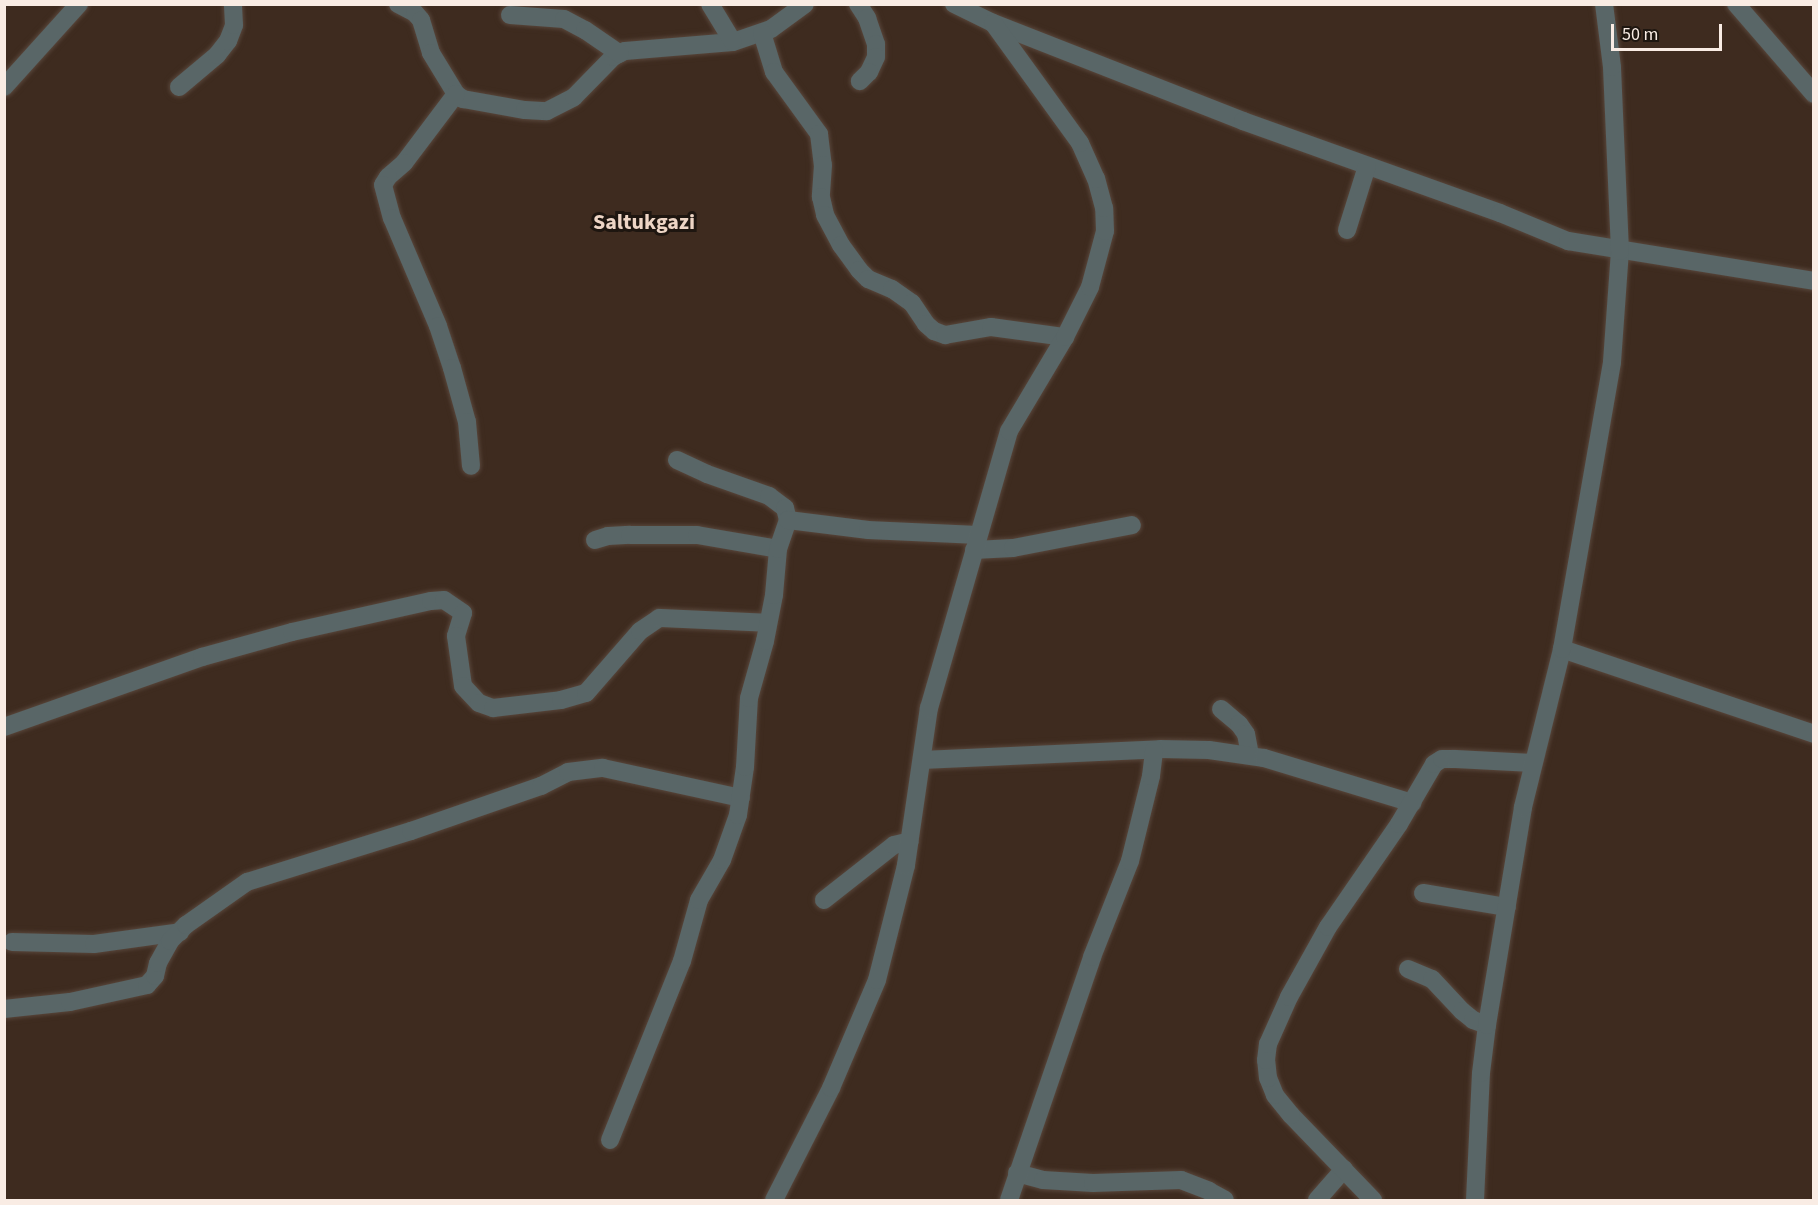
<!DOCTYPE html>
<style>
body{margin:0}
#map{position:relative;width:1818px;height:1205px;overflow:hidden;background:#3e2b1f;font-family:"Source Sans 3",sans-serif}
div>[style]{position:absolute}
.roads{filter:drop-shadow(0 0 2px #58463b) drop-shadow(0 0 2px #58463b)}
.minor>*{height:18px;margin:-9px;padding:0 9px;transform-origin:9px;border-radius:9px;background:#596667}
span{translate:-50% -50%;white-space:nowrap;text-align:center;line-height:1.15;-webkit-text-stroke:6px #1e1610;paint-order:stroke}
.district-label{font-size:22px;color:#edd5c5;font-weight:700}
.frame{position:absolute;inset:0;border:6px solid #f9ece4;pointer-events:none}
.scale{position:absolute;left:1611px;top:24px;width:111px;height:27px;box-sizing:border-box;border:3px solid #f9ece4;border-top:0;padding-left:8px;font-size:18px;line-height:21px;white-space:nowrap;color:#f9ece4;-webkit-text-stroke:4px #1e1610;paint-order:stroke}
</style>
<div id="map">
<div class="roads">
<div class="minor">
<div style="left:398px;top:4px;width:19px;rotate:28deg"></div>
<div style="left:415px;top:13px;width:9px;rotate:49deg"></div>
<div style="left:421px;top:20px;width:34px;rotate:73deg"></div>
<div style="left:431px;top:53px;width:48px;rotate:58.6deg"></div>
<div style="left:456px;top:94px;width:9px;rotate:36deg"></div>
<div style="left:463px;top:99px;width:63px;rotate:10.1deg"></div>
<div style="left:525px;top:110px;width:22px;rotate:3deg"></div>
<div style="left:547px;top:111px;width:30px;rotate:-27deg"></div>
<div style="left:574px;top:97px;width:56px;rotate:-45.7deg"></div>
<div style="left:613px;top:57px;width:13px;rotate:-27deg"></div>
<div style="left:625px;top:51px;width:108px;rotate:-4.8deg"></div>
<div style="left:733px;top:42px;width:40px;rotate:-18.9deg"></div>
<div style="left:771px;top:29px;width:42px;rotate:-36.3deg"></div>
<div style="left:710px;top:4px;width:44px;rotate:58.8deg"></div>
<div style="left:858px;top:4px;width:17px;rotate:57deg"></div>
<div style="left:867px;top:18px;width:28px;rotate:71deg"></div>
<div style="left:876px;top:44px;width:13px;rotate:90deg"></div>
<div style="left:876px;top:57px;width:17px;rotate:115deg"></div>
<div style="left:869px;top:72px;width:13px;rotate:135deg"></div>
<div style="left:954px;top:4px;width:43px;rotate:26deg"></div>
<div style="left:993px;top:23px;width:269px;rotate:21.4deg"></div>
<div style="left:1243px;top:121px;width:273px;rotate:19.7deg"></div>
<div style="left:1500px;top:213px;width:74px;rotate:22.4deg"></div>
<div style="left:1568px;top:241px;width:249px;rotate:9.2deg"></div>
<div style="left:1736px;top:4px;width:119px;rotate:49.1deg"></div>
<div style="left:510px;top:15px;width:54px;rotate:4.2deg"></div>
<div style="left:564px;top:19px;width:24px;rotate:28deg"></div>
<div style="left:585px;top:30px;width:42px;rotate:34.4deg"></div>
<div style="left:762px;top:33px;width:41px;rotate:72.9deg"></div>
<div style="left:774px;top:72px;width:77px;rotate:54deg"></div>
<div style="left:819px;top:134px;width:31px;rotate:83deg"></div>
<div style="left:823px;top:165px;width:32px;rotate:94deg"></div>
<div style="left:821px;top:197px;width:18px;rotate:77deg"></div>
<div style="left:825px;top:215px;width:34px;rotate:62deg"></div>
<div style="left:841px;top:245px;width:31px;rotate:54deg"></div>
<div style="left:859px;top:270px;width:13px;rotate:45deg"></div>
<div style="left:868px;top:279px;width:26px;rotate:23deg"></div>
<div style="left:892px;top:289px;width:24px;rotate:35deg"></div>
<div style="left:912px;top:303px;width:25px;rotate:56deg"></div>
<div style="left:926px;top:324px;width:11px;rotate:41deg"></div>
<div style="left:934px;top:331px;width:12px;rotate:20deg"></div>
<div style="left:945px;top:335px;width:47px;rotate:-9.9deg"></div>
<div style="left:991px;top:327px;width:75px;rotate:7.7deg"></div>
<div style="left:4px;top:87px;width:112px;rotate:-47.9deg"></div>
<div style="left:179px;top:87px;width:50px;rotate:-40.1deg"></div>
<div style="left:217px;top:55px;width:18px;rotate:-52deg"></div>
<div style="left:228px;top:41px;width:17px;rotate:-69deg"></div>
<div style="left:234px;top:25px;width:21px;rotate:-93deg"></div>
<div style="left:456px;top:94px;width:86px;rotate:127deg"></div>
<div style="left:404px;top:163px;width:21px;rotate:139deg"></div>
<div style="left:388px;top:177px;width:9px;rotate:122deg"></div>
<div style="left:383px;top:185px;width:34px;rotate:75deg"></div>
<div style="left:392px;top:218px;width:117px;rotate:66.9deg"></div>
<div style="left:438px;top:326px;width:44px;rotate:71.6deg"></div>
<div style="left:452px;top:368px;width:56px;rotate:74.5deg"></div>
<div style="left:467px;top:422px;width:44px;rotate:84.8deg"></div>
<div style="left:1347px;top:230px;width:67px;rotate:-72.6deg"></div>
<div style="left:677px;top:460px;width:33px;rotate:25deg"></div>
<div style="left:707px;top:474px;width:66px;rotate:19.5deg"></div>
<div style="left:769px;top:496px;width:20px;rotate:37deg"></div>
<div style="left:785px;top:508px;width:12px;rotate:76deg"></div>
<div style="left:595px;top:540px;width:14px;rotate:-17deg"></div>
<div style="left:608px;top:536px;width:22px;rotate:-3deg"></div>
<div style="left:630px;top:535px;width:67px"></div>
<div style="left:697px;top:535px;width:82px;rotate:9.8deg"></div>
<div style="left:974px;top:550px;width:39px;rotate:-3deg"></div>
<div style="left:1013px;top:548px;width:121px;rotate:-10.9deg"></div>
<div style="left:1562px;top:649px;width:266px;rotate:18.6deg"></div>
<div style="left:1221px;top:709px;width:23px;rotate:40deg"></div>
<div style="left:1239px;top:724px;width:12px;rotate:55deg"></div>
<div style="left:1246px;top:734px;width:21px;rotate:79deg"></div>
<div style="left:4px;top:727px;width:210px;rotate:-19.5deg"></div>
<div style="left:202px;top:657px;width:93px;rotate:-15.5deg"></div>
<div style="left:292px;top:632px;width:142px;rotate:-12.6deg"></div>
<div style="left:431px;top:601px;width:13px;rotate:-4deg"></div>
<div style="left:444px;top:600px;width:23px;rotate:34deg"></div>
<div style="left:463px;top:613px;width:24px;rotate:107deg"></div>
<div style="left:456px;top:636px;width:50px;rotate:82deg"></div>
<div style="left:463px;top:686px;width:23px;rotate:47deg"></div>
<div style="left:479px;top:703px;width:15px;rotate:20deg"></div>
<div style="left:493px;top:708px;width:68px;rotate:-6.7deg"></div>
<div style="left:561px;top:700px;width:26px;rotate:-16deg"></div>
<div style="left:586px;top:693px;width:82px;rotate:-48.9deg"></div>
<div style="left:640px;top:631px;width:23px;rotate:-34deg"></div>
<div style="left:659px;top:618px;width:109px;rotate:2.6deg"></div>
<div style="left:922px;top:760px;width:238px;rotate:-2.6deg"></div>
<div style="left:1160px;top:749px;width:49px;rotate:1.2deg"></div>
<div style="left:1209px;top:750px;width:56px;rotate:8.3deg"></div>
<div style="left:1264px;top:758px;width:155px;rotate:16.9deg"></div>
<div style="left:1423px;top:893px;width:85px;rotate:9.5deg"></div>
<div style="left:824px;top:900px;width:89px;rotate:-38.2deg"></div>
<div style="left:894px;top:845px;width:16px;rotate:-14deg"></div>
<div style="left:12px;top:942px;width:82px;rotate:1.4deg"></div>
<div style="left:94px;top:944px;width:87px;rotate:-7.9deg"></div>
<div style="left:1408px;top:969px;width:26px;rotate:23deg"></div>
<div style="left:1432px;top:979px;width:44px;rotate:46.8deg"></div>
<div style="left:1462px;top:1011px;width:14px;rotate:39deg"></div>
<div style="left:1473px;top:1020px;width:15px;rotate:20deg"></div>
<div style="left:4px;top:1009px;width:66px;rotate:-6.1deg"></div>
<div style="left:70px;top:1002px;width:79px;rotate:-12.4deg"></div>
<div style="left:147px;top:985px;width:12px;rotate:-48deg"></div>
<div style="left:155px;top:976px;width:13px;rotate:-77deg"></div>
<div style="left:158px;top:963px;width:25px;rotate:-61deg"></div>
<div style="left:170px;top:941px;width:23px;rotate:-45deg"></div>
<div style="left:186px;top:925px;width:75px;rotate:-35.2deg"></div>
<div style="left:247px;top:882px;width:172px;rotate:-17.3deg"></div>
<div style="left:411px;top:831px;width:138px;rotate:-19.1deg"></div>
<div style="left:541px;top:786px;width:30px;rotate:-27deg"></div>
<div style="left:568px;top:772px;width:35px;rotate:-7deg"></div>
<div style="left:603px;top:768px;width:141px;rotate:12.3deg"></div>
<div style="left:610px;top:1140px;width:193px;rotate:-68.1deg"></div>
<div style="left:682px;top:961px;width:63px;rotate:-74.4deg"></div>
<div style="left:699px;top:900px;width:46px;rotate:-60.1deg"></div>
<div style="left:722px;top:860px;width:48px;rotate:-70.4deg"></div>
<div style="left:738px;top:815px;width:49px;rotate:-81.7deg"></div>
<div style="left:745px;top:767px;width:69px;rotate:-86.7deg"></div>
<div style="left:749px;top:698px;width:59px;rotate:-74.3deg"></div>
<div style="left:765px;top:641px;width:47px;rotate:-78.9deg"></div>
<div style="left:774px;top:595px;width:46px;rotate:-85deg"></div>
<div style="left:778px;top:549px;width:31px;rotate:-71deg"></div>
<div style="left:788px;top:520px;width:81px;rotate:7.1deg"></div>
<div style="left:868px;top:530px;width:110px;rotate:2.6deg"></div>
<div style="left:1017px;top:1173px;width:27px;rotate:15deg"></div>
<div style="left:1043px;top:1180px;width:50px;rotate:3.4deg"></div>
<div style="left:1093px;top:1183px;width:88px;rotate:-2deg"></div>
<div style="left:1181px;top:1180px;width:30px;rotate:21deg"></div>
<div style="left:1209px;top:1191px;width:18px;rotate:29deg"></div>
<div style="left:774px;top:1200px;width:126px;rotate:-63deg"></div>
<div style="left:831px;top:1088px;width:117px;rotate:-66.9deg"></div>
<div style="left:877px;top:980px;width:119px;rotate:-75.8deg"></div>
<div style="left:906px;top:865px;width:159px;rotate:-81.7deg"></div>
<div style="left:929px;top:708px;width:288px;rotate:-73.9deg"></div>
<div style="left:1009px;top:431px;width:109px;rotate:-59.2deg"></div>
<div style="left:1065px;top:337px;width:56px;rotate:-63.4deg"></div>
<div style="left:1090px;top:287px;width:58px;rotate:-75deg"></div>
<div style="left:1105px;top:231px;width:23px;rotate:-92deg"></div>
<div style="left:1104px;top:208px;width:30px;rotate:-105deg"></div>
<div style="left:1096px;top:179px;width:39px;rotate:-114deg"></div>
<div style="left:1080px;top:143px;width:148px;rotate:-125.9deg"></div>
<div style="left:1009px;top:1200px;width:257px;rotate:-71.1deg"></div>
<div style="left:1092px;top:957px;width:103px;rotate:-68.4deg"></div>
<div style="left:1130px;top:861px;width:88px;rotate:-76.1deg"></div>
<div style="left:1151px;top:776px;width:26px;rotate:-83deg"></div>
<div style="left:1317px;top:1200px;width:41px;rotate:-48.9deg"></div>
<div style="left:1373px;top:1200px;width:118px;rotate:-134deg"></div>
<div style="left:1291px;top:1115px;width:26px;rotate:-129deg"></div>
<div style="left:1275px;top:1095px;width:18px;rotate:-112deg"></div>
<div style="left:1268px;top:1078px;width:18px;rotate:-96deg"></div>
<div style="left:1266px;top:1060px;width:16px;rotate:-83deg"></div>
<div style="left:1268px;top:1044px;width:51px;rotate:-65.9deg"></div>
<div style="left:1289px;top:997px;width:80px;rotate:-60.9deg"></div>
<div style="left:1328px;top:927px;width:125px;rotate:-55.4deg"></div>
<div style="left:1399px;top:824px;width:69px;rotate:-59.7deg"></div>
<div style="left:1434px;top:764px;width:9px;rotate:-32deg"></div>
<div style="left:1442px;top:759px;width:13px"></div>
<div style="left:1455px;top:759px;width:78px;rotate:2.9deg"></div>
<div style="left:1475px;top:1200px;width:127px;rotate:-87.3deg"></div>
<div style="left:1481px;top:1073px;width:48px;rotate:-82.9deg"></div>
<div style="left:1487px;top:1025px;width:221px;rotate:-80.6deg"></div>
<div style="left:1523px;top:807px;width:163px;rotate:-76.1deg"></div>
<div style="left:1562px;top:649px;width:291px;rotate:-80.1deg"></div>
<div style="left:1612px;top:362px;width:111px;rotate:-85.9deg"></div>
<div style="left:1620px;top:251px;width:184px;rotate:-92.5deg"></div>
<div style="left:1612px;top:67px;width:64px;rotate:-97.2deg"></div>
</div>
</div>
<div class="district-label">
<span style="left:644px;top:223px">Saltukgazi</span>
</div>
<div class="frame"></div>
<div class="scale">50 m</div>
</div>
